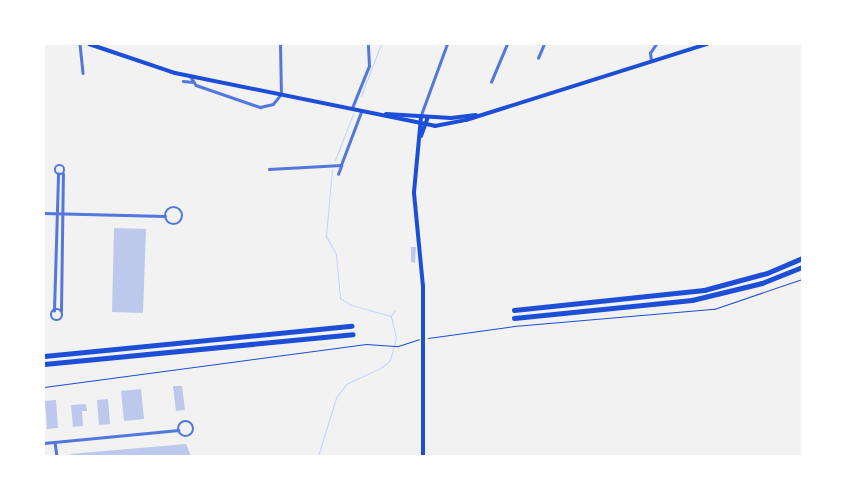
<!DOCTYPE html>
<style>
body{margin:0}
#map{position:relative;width:846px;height:500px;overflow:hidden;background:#f2f2f2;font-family:Quicksand,sans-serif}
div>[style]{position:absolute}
.stream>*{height:1px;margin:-0.5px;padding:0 0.5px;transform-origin:0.5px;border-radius:0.5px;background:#bfd3fe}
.building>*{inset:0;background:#bdc9ec}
.path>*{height:1px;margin:-0.5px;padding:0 0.5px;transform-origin:0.5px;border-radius:0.5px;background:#1d4ed8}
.minor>*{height:2.5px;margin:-1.25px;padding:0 1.25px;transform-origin:1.25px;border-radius:1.25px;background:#5277de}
.minor>.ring{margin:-1.25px;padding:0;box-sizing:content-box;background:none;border:2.5px solid #5277de;border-radius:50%}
.tertiary>*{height:3px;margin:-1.5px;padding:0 1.5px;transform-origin:1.5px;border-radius:1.5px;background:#5277de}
.secondary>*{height:4px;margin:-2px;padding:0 2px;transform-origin:2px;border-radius:2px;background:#1d4ed8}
.motorway>*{height:5px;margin:-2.5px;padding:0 2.5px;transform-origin:2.5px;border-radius:2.5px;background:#1d4ed8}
span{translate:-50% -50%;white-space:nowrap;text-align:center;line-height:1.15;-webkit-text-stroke:4px #fff;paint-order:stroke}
.frame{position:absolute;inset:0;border:45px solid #fff;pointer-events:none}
</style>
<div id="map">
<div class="stream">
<div style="left:361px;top:96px;width:56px;rotate:-69deg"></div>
<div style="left:335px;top:160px;width:49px;rotate:-68.6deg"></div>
<div style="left:391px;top:316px;width:7px;rotate:-56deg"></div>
<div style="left:318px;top:456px;width:61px;rotate:-72.8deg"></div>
<div style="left:336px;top:398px;width:17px;rotate:-54deg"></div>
<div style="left:346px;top:384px;width:40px;rotate:-25deg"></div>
<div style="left:382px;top:367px;width:11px;rotate:-41deg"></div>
<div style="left:390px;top:360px;width:23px;rotate:-75deg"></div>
<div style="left:396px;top:338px;width:23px;rotate:-103deg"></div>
<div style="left:391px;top:316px;width:41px;rotate:-164.6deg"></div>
<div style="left:351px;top:305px;width:13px;rotate:-148deg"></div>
<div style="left:340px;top:298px;width:44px;rotate:-95.2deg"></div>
<div style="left:336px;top:254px;width:21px;rotate:-119deg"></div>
<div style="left:326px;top:236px;width:67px;rotate:-84.9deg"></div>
</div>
<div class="building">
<div style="clip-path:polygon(114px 228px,146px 229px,143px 313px,112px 312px)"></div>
<div style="clip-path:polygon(411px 247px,416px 247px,415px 263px,411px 262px)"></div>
<div style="clip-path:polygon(173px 386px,182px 386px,185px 410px,176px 411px)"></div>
<div style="clip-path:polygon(141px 389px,144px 419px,124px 421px,121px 391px)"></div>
<div style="clip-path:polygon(108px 399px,110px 424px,99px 425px,97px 400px)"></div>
<div style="clip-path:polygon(56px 400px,58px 428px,47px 429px,45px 401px)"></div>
<div style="clip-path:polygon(86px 404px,87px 411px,82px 411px,83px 426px,73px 427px,71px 405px)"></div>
<div style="clip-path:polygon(186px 444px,191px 456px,71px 456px,70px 454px)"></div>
</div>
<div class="path">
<div style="left:428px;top:338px;width:87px;rotate:-7.9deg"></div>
<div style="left:514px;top:326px;width:201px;rotate:-4.9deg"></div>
<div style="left:714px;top:309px;width:93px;rotate:-18.8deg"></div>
<div style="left:44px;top:387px;width:325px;rotate:-7.6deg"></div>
<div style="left:366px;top:344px;width:32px;rotate:4deg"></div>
<div style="left:398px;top:346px;width:22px;rotate:-18deg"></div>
</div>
<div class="minor">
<div style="left:80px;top:44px;width:29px;rotate:84deg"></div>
<div style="left:538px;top:58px;width:15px;rotate:-67deg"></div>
<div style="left:651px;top:61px;width:8px;rotate:-97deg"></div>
<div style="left:650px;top:53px;width:11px;rotate:-56deg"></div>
<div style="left:191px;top:77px;width:9px;rotate:58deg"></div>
<div style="left:196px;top:85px;width:68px;rotate:19deg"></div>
<div style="left:260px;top:107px;width:13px;rotate:-13deg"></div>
<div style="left:273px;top:104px;width:13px;rotate:-51deg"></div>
<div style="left:183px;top:81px;width:10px;rotate:6deg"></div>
<div style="left:491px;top:82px;width:41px;rotate:-67.2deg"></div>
<div style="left:352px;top:108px;width:45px;rotate:-68deg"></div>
<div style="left:369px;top:66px;width:22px;rotate:-93deg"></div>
<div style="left:421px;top:115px;width:76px;rotate:-69.9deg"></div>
<div class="ring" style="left:55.5px;top:165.5px;width:6.5px;height:6.5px"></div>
<div style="left:269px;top:169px;width:72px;rotate:-3.2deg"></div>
<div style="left:341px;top:165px;width:57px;rotate:-69.3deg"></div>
<div style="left:338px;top:174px;width:9px;rotate:-69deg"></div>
<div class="ring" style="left:165px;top:207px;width:15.5px;height:15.5px"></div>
<div style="left:44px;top:213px;width:121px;rotate:1.4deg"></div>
<div class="ring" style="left:51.5px;top:309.5px;width:8.5px;height:8.5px"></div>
<div style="left:54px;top:311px;width:137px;rotate:-88.3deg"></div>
<div style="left:61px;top:311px;width:137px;rotate:-89.2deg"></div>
<div class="ring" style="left:178px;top:421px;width:13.5px;height:13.5px"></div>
<div style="left:55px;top:442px;width:14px;rotate:82deg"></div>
<div style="left:44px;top:443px;width:135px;rotate:-5.5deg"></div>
</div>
<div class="tertiary">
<div style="left:280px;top:44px;width:50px;rotate:88.9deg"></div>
</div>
<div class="secondary">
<div style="left:89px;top:44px;width:91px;rotate:18.6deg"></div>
<div style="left:175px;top:73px;width:265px;rotate:11.5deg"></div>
<div style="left:435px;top:126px;width:32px;rotate:-11deg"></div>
<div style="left:466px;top:120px;width:253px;rotate:-17.5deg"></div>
<div style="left:386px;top:114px;width:65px;rotate:3.5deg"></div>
<div style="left:451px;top:118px;width:25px;rotate:-7deg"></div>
<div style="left:421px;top:117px;width:76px;rotate:95.3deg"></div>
<div style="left:414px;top:193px;width:93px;rotate:84.5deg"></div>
<div style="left:423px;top:286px;width:170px;rotate:90deg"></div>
<div style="left:421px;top:136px;width:20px;rotate:-70deg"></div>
</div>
<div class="motorway">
<div style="left:514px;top:310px;width:191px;rotate:-6deg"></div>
<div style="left:704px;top:290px;width:65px;rotate:-15.1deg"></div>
<div style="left:767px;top:273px;width:38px;rotate:-23deg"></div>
<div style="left:514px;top:318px;width:179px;rotate:-5.8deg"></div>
<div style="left:692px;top:300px;width:72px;rotate:-13.7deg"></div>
<div style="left:762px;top:283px;width:43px;rotate:-21.8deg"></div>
<div style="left:44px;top:356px;width:309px;rotate:-5.6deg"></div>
<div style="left:44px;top:364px;width:310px;rotate:-5.5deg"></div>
</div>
<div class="frame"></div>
</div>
